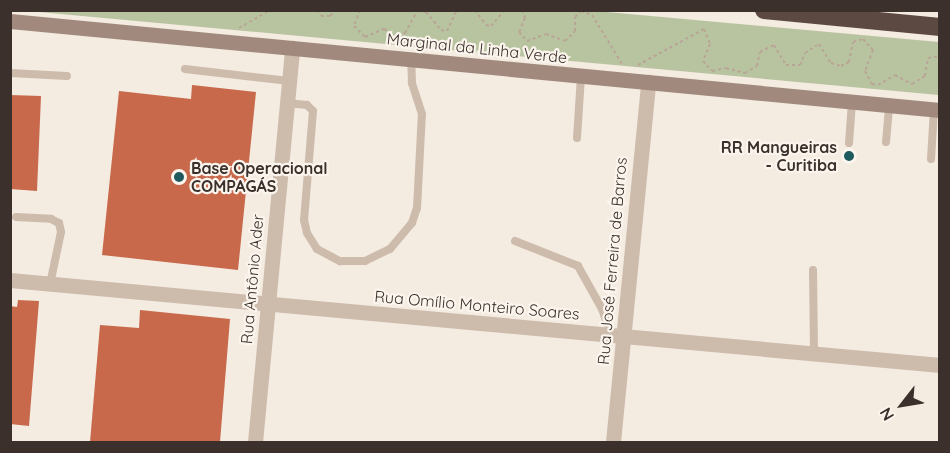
<!DOCTYPE html>
<meta charset="utf-8">
<style>
body{margin:0}
#map{position:relative;width:950px;height:453px;overflow:hidden;background:#f4ebe1;font-family:Quicksand,sans-serif}
div>[style]{position:absolute}
.green>*{inset:0;background:#b8c4a0}
.building>*{inset:0;background:#c8694b}
.path>*{height:2px;margin-top:-1px;transform-origin:0;background:repeating-linear-gradient(90deg,#b9a596 0 3px,transparent 0 6px)}
.lane>*{height:8px;margin:-4px;padding:0 4px;transform-origin:4px;border-radius:4px;background:#cdbbac}
.street>*{height:15px;margin:-7.5px;padding:0 7.5px;transform-origin:7.5px;border-radius:7.5px;background:#cdbbac}
.secondary>*{height:15px;margin:-7.5px;padding:0 7.5px;transform-origin:7.5px;border-radius:7.5px;background:#a18a7d}
.highway>*{height:18px;margin:-9px;padding:0 9px;transform-origin:9px;border-radius:9px;background:#5c4a42}
.dots>*{width:16px;height:16px;translate:-50% -50%;box-sizing:border-box;border:3px solid #fbf5ee;border-radius:50%}
span{translate:-50% -50%;white-space:nowrap;text-align:center;line-height:1.15;-webkit-text-stroke:4.5px #fbf5ee;paint-order:stroke}
.street-label{font-size:16px;color:#3b302b}
.poi-label{font-size:16px;color:#3b302b;font-weight:700}
.right{translate:-100% -50%;text-align:right}
.left{translate:0 -50%;text-align:left}
.frame{position:absolute;inset:0;border:12px solid #3b302b;pointer-events:none}
.north{position:absolute;left:872px;top:375px;width:60px;height:60px;-webkit-text-stroke:4px #fbf5ee;paint-order:stroke;rotate:239deg;font-size:16px;font-weight:700;line-height:24px;text-align:center;color:#3b302b}
.north::after{content:'';display:block;margin:auto;width:21px;height:27px;background:#3b302b;clip-path:polygon(50% 0,100% 100%,50% 72%,0 100%)}
</style>
<div id="map">
<div class="green">
<div style="clip-path:polygon(28px 11px,596px 11px,939px 42px,939px 95px)"></div>
</div>
<div class="building">
<div style="clip-path:polygon(192px 85px,256px 92px,238px 270px,102px 255px,119px 91px,191px 99px)"></div>
<div style="clip-path:polygon(10px 95px,41px 96px,37px 191px,10px 189px)"></div>
<div style="clip-path:polygon(18px 300px,39px 301px,29px 426px,10px 424px,10px 306px,17px 307px)"></div>
<div style="clip-path:polygon(140px 310px,230px 319px,220px 442px,90px 442px,100px 325px,139px 328px)"></div>
</div>
<div class="path">
<div style="left:317px;top:10px;width:7px;rotate:56deg"></div>
<div style="left:321px;top:16px;width:9px"></div>
<div style="left:330px;top:16px;width:8px;rotate:-45deg"></div>
<div style="left:360px;top:10px;width:17px;rotate:111deg"></div>
<div style="left:354px;top:26px;width:16px;rotate:45deg"></div>
<div style="left:365px;top:37px;width:21px;rotate:-23deg"></div>
<div style="left:384px;top:29px;width:16px;rotate:27deg"></div>
<div style="left:398px;top:36px;width:8px;rotate:-23deg"></div>
<div style="left:405px;top:33px;width:25px;rotate:-61deg"></div>
<div style="left:417px;top:11px;width:9px;rotate:6deg"></div>
<div style="left:426px;top:12px;width:23px;rotate:50deg"></div>
<div style="left:441px;top:30px;width:6px;rotate:9deg"></div>
<div style="left:447px;top:31px;width:23px;rotate:-65deg"></div>
<div style="left:475px;top:10px;width:19px;rotate:54deg"></div>
<div style="left:486px;top:25px;width:5px;rotate:11deg"></div>
<div style="left:491px;top:26px;width:21px;rotate:-49deg"></div>
<div style="left:522px;top:10px;width:9px;rotate:69deg"></div>
<div style="left:525px;top:18px;width:15px;rotate:113deg"></div>
<div style="left:519px;top:32px;width:12px;rotate:48deg"></div>
<div style="left:527px;top:41px;width:20px;rotate:-20deg"></div>
<div style="left:546px;top:34px;width:20px;rotate:20deg"></div>
<div style="left:565px;top:41px;width:14px;rotate:-45deg"></div>
<div style="left:575px;top:31px;width:14px;rotate:-90deg"></div>
<div style="left:575px;top:17px;width:8px;rotate:-45deg"></div>
<div style="left:581px;top:11px;width:12px;rotate:20deg"></div>
<div style="left:592px;top:15px;width:57px;rotate:58.5deg"></div>
<div style="left:239px;top:28px;width:36px;rotate:-30deg"></div>
<div style="left:638px;top:65px;width:75px;rotate:-28.6deg"></div>
<div style="left:704px;top:29px;width:16px;rotate:68deg"></div>
<div style="left:710px;top:44px;width:18px;rotate:112deg"></div>
<div style="left:703px;top:61px;width:13px;rotate:48deg"></div>
<div style="left:712px;top:71px;width:14px;rotate:-12deg"></div>
<div style="left:726px;top:68px;width:20px;rotate:15deg"></div>
<div style="left:745px;top:73px;width:14px;rotate:-30deg"></div>
<div style="left:757px;top:66px;width:14px;rotate:-78deg"></div>
<div style="left:760px;top:52px;width:16px;rotate:-27deg"></div>
<div style="left:774px;top:45px;width:23px;rotate:59deg"></div>
<div style="left:786px;top:65px;width:14px"></div>
<div style="left:800px;top:65px;width:13px;rotate:-67deg"></div>
<div style="left:805px;top:53px;width:17px;rotate:-33deg"></div>
<div style="left:819px;top:44px;width:22px;rotate:58deg"></div>
<div style="left:831px;top:63px;width:10px;rotate:17deg"></div>
<div style="left:841px;top:66px;width:9px;rotate:-27deg"></div>
<div style="left:849px;top:62px;width:20px;rotate:-79deg"></div>
<div style="left:853px;top:42px;width:10px;rotate:-17deg"></div>
<div style="left:863px;top:39px;width:15px;rotate:48deg"></div>
<div style="left:873px;top:50px;width:22px;rotate:111deg"></div>
<div style="left:865px;top:71px;width:15px;rotate:62deg"></div>
<div style="left:872px;top:84px;width:6px;rotate:9deg"></div>
<div style="left:878px;top:85px;width:20px;rotate:-30deg"></div>
<div style="left:895px;top:75px;width:19px;rotate:28deg"></div>
<div style="left:912px;top:84px;width:15px;rotate:-32deg"></div>
<div style="left:925px;top:76px;width:18px;rotate:-81deg"></div>
<div style="left:928px;top:58px;width:12px;rotate:-9deg"></div>
</div>
<div class="lane">
<div style="left:185px;top:69px;width:105px;rotate:6.6deg"></div>
<div style="left:10px;top:73px;width:57px;rotate:3deg"></div>
<div style="left:287px;top:103px;width:20px;rotate:6deg"></div>
<div style="left:307px;top:105px;width:8px;rotate:45deg"></div>
<div style="left:313px;top:111px;width:109px;rotate:94.7deg"></div>
<div style="left:304px;top:220px;width:13px;rotate:77deg"></div>
<div style="left:307px;top:233px;width:19px;rotate:58deg"></div>
<div style="left:317px;top:249px;width:26px;rotate:28deg"></div>
<div style="left:340px;top:261px;width:25px"></div>
<div style="left:365px;top:261px;width:28px;rotate:-26deg"></div>
<div style="left:390px;top:249px;width:34px;rotate:-50deg"></div>
<div style="left:412px;top:223px;width:16px;rotate:-72deg"></div>
<div style="left:417px;top:208px;width:94px;rotate:-87deg"></div>
<div style="left:422px;top:114px;width:33px;rotate:-108deg"></div>
<div style="left:412px;top:83px;width:23px;rotate:-92deg"></div>
<div style="left:577px;top:138px;width:62px;rotate:-86.3deg"></div>
<div style="left:886px;top:142px;width:37px;rotate:-85deg"></div>
<div style="left:849px;top:143px;width:41px;rotate:-85.8deg"></div>
<div style="left:931px;top:159px;width:49px;rotate:-86.5deg"></div>
<div style="left:16px;top:217px;width:35px;rotate:3deg"></div>
<div style="left:51px;top:219px;width:9px;rotate:27deg"></div>
<div style="left:59px;top:223px;width:9px;rotate:77deg"></div>
<div style="left:61px;top:232px;width:53px;rotate:101.9deg"></div>
<div style="left:515px;top:241px;width:68px;rotate:21.6deg"></div>
<div style="left:578px;top:266px;width:49px;rotate:60.8deg"></div>
<div style="left:602px;top:309px;width:28px;rotate:71deg"></div>
<div style="left:813px;top:270px;width:83px;rotate:89.3deg"></div>
</div>
<div class="street">
<div style="left:10px;top:280px;width:934px;rotate:5.22deg"></div>
<div style="left:255px;top:442px;width:396px;rotate:-84.6deg"></div>
<div style="left:613px;top:442px;width:362px;rotate:-84.4deg"></div>
</div>
<div class="secondary">
<div style="left:10px;top:21px;width:934px;rotate:5.47deg"></div>
</div>
<div class="highway">
<div style="left:764px;top:10px;width:177px;rotate:5.5deg"></div>
</div>
<div class="dots">
<div style="left:849px;top:156px;background:#1f5a5e"></div>
<div style="left:179px;top:177px;background:#1f5a5e"></div>
</div>
<div class="street-label">
<span style="left:477px;top:48px;rotate:6deg">Marginal da Linha Verde</span>
<span style="left:612px;top:261px;rotate:-85deg">Rua José Ferreira de Barros</span>
<span style="left:252px;top:279px;rotate:-85deg">Rua Antônio Ader</span>
<span style="left:477px;top:305px;rotate:5deg">Rua Omílio Monteiro Soares</span>
</div>
<div class="poi-label">
<span class="right" style="left:837px;top:156px">RR Mangueiras<br>- Curitiba</span>
<span class="left" style="left:191px;top:177px">Base Operacional<br>COMPAGÁS</span>
</div>
<div class="frame"></div>
<div class="north">N</div>
</div>
